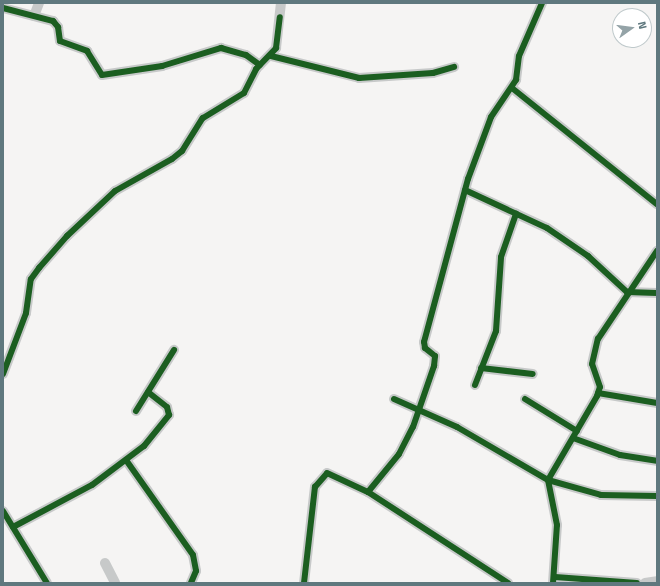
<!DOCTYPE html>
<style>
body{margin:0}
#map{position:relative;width:660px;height:586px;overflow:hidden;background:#f5f4f3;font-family:"Titillium Web",sans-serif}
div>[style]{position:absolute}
.minor>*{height:10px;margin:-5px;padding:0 5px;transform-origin:5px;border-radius:5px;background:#c7c9c9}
.cycleway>*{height:6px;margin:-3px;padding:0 3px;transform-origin:3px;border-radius:3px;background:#1b5e20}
span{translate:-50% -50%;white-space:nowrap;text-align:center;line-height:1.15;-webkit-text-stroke:4px #fff;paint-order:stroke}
.frame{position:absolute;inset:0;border:4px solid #5f787e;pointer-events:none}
.north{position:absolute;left:612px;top:8px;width:40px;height:40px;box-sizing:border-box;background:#fff;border:1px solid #bfc9cb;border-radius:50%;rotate:76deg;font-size:11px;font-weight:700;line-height:16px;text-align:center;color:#5f787e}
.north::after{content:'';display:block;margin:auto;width:14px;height:18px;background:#94a3a7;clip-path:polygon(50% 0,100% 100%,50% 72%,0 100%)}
</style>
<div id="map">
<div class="minor">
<div style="left:3px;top:8px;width:52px;rotate:14.6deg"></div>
<div style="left:53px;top:21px;width:8px;rotate:50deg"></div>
<div style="left:58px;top:27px;width:14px;rotate:82deg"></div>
<div style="left:60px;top:41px;width:29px;rotate:20deg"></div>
<div style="left:87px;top:51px;width:28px;rotate:58deg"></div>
<div style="left:102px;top:75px;width:61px;rotate:-8.5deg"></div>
<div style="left:162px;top:66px;width:62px;rotate:-17deg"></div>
<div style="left:221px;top:48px;width:26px;rotate:16deg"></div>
<div style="left:246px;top:55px;width:17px;rotate:36deg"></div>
<div style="left:34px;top:16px;width:14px;rotate:-69deg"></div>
<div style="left:271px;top:56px;width:91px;rotate:14deg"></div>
<div style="left:359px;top:78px;width:74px;rotate:-3.9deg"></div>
<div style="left:433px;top:73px;width:22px;rotate:-16deg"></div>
<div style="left:512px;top:88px;width:186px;rotate:38.7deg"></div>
<div style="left:465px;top:190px;width:90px;rotate:24.9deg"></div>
<div style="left:547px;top:228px;width:50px;rotate:34.3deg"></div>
<div style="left:588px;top:256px;width:53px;rotate:42.7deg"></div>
<div style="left:627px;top:292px;width:30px;rotate:2deg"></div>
<div style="left:481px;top:368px;width:52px;rotate:6.6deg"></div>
<div style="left:3px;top:374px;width:65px;rotate:-69.3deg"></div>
<div style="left:26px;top:313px;width:34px;rotate:-82deg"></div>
<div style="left:31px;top:279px;width:14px;rotate:-54deg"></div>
<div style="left:39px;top:268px;width:43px;rotate:-48.8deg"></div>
<div style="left:67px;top:236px;width:66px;rotate:-43.2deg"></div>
<div style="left:115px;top:191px;width:65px;rotate:-29.3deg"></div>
<div style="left:172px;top:159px;width:13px;rotate:-39deg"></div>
<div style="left:182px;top:151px;width:39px;rotate:-58deg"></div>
<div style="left:203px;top:118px;width:48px;rotate:-31.4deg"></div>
<div style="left:244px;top:93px;width:27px;rotate:-63deg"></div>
<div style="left:256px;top:69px;width:29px;rotate:-46deg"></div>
<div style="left:276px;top:48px;width:45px;rotate:-83.7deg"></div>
<div style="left:475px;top:385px;width:58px;rotate:-68.7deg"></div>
<div style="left:496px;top:331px;width:74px;rotate:-86.1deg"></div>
<div style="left:501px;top:257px;width:46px;rotate:-70.8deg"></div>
<div style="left:598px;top:393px;width:60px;rotate:9.6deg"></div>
<div style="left:394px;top:399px;width:69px;rotate:24deg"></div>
<div style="left:457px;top:427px;width:105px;rotate:30.2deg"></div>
<div style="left:548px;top:480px;width:55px;rotate:15.8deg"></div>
<div style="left:601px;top:495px;width:56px;rotate:1deg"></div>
<div style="left:525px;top:399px;width:61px;rotate:31.6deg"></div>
<div style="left:136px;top:411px;width:72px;rotate:-58.1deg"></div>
<div style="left:573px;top:438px;width:50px;rotate:19.9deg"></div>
<div style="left:620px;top:455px;width:37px;rotate:9deg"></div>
<div style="left:126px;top:460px;width:116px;rotate:54.8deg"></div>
<div style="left:193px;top:555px;width:16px;rotate:79deg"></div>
<div style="left:196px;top:571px;width:13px;rotate:113deg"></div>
<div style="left:368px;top:492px;width:49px;rotate:-50.8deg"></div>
<div style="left:399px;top:454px;width:30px;rotate:-63deg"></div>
<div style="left:413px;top:427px;width:65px;rotate:-71deg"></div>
<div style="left:434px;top:366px;width:10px;rotate:-84deg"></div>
<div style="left:435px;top:356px;width:13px;rotate:-141deg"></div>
<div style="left:425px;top:348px;width:6px;rotate:-99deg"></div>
<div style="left:424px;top:342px;width:169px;rotate:-74.9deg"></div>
<div style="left:468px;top:179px;width:66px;rotate:-69.6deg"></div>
<div style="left:491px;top:117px;width:45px;rotate:-56deg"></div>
<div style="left:516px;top:80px;width:24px;rotate:-83deg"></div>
<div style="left:519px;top:56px;width:58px;rotate:-66.5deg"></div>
<div style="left:3px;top:511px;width:84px;rotate:58.6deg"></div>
<div style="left:13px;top:527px;width:89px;rotate:-28deg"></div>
<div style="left:92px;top:485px;width:65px;rotate:-36.9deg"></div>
<div style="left:144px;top:446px;width:40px;rotate:-51deg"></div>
<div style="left:169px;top:415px;width:8px;rotate:-104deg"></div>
<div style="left:167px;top:407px;width:24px;rotate:-142deg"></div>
<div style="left:105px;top:563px;width:22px;rotate:63deg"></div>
<div style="left:555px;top:577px;width:82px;rotate:4.2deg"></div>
<div style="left:304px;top:583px;width:97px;rotate:-83.5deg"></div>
<div style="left:315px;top:487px;width:18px;rotate:-49deg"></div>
<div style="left:327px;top:473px;width:45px;rotate:24.9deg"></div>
<div style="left:368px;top:492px;width:167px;rotate:33deg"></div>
<div style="left:553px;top:583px;width:58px;rotate:-86.1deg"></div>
<div style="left:557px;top:525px;width:46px;rotate:-101.3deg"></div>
<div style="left:548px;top:480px;width:97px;rotate:-59.7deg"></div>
<div style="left:597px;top:396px;width:9px;rotate:-72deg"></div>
<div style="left:600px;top:387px;width:24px;rotate:-109deg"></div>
<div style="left:592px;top:364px;width:26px;rotate:-77deg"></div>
<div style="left:598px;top:339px;width:106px;rotate:-56.2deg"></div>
<div style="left:645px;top:583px;width:12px;rotate:-9deg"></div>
</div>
<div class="cycleway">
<div style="left:3px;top:8px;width:52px;rotate:14.6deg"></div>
<div style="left:53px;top:21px;width:8px;rotate:50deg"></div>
<div style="left:58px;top:27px;width:14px;rotate:82deg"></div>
<div style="left:60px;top:41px;width:29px;rotate:20deg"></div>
<div style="left:87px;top:51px;width:28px;rotate:58deg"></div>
<div style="left:102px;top:75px;width:61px;rotate:-8.5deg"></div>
<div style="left:162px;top:66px;width:62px;rotate:-17deg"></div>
<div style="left:221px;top:48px;width:26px;rotate:16deg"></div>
<div style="left:246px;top:55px;width:17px;rotate:36deg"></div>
<div style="left:271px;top:56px;width:91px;rotate:14deg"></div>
<div style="left:359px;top:78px;width:74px;rotate:-3.9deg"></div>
<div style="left:433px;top:73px;width:22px;rotate:-16deg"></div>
<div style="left:512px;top:88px;width:186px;rotate:38.7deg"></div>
<div style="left:465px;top:190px;width:90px;rotate:24.9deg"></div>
<div style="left:547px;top:228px;width:50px;rotate:34.3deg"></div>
<div style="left:588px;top:256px;width:53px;rotate:42.7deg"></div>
<div style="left:627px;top:292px;width:30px;rotate:2deg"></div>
<div style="left:481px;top:368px;width:52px;rotate:6.6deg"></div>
<div style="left:3px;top:374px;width:65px;rotate:-69.3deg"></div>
<div style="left:26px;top:313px;width:34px;rotate:-82deg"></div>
<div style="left:31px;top:279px;width:14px;rotate:-54deg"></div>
<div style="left:39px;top:268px;width:43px;rotate:-48.8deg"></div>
<div style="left:67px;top:236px;width:66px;rotate:-43.2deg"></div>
<div style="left:115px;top:191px;width:65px;rotate:-29.3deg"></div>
<div style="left:172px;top:159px;width:13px;rotate:-39deg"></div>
<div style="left:182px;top:151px;width:39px;rotate:-58deg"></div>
<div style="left:203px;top:118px;width:48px;rotate:-31.4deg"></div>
<div style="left:244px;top:93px;width:27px;rotate:-63deg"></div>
<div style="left:256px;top:69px;width:29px;rotate:-46deg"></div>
<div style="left:276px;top:48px;width:31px;rotate:-83deg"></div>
<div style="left:475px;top:385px;width:58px;rotate:-68.7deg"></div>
<div style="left:496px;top:331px;width:74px;rotate:-86.1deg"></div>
<div style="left:501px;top:257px;width:46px;rotate:-70.8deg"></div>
<div style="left:598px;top:393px;width:60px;rotate:9.6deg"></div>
<div style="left:394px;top:399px;width:69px;rotate:24deg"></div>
<div style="left:457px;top:427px;width:105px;rotate:30.2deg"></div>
<div style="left:548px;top:480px;width:55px;rotate:15.8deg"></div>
<div style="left:601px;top:495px;width:56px;rotate:1deg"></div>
<div style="left:525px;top:399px;width:61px;rotate:31.6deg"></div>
<div style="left:136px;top:411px;width:72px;rotate:-58.1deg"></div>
<div style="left:573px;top:438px;width:50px;rotate:19.9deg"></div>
<div style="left:620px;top:455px;width:37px;rotate:9deg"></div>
<div style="left:126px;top:460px;width:116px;rotate:54.8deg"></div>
<div style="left:193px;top:555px;width:16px;rotate:79deg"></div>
<div style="left:196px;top:571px;width:13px;rotate:113deg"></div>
<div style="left:368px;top:492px;width:49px;rotate:-50.8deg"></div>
<div style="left:399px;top:454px;width:30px;rotate:-63deg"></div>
<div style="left:413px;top:427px;width:65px;rotate:-71deg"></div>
<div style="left:434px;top:366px;width:10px;rotate:-84deg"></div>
<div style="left:435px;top:356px;width:13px;rotate:-141deg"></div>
<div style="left:425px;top:348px;width:6px;rotate:-99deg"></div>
<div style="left:424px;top:342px;width:169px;rotate:-74.9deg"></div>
<div style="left:468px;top:179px;width:66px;rotate:-69.6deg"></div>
<div style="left:491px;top:117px;width:45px;rotate:-56deg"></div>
<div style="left:516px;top:80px;width:24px;rotate:-83deg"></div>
<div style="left:519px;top:56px;width:58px;rotate:-66.5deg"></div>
<div style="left:3px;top:511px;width:84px;rotate:58.6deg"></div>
<div style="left:13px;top:527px;width:89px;rotate:-28deg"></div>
<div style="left:92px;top:485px;width:65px;rotate:-36.9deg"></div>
<div style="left:144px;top:446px;width:40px;rotate:-51deg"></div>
<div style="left:169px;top:415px;width:8px;rotate:-104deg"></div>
<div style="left:167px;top:407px;width:24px;rotate:-142deg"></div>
<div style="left:555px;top:577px;width:82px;rotate:4.2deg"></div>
<div style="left:304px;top:583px;width:97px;rotate:-83.5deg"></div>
<div style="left:315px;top:487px;width:18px;rotate:-49deg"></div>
<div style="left:327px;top:473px;width:45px;rotate:24.9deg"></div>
<div style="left:368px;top:492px;width:167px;rotate:33deg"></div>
<div style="left:553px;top:583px;width:58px;rotate:-86.1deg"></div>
<div style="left:557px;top:525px;width:46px;rotate:-101.3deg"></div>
<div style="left:548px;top:480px;width:97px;rotate:-59.7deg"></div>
<div style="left:597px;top:396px;width:9px;rotate:-72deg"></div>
<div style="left:600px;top:387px;width:24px;rotate:-109deg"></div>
<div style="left:592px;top:364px;width:26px;rotate:-77deg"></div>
<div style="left:598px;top:339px;width:106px;rotate:-56.2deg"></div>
</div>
<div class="frame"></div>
<div class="north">N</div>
</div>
